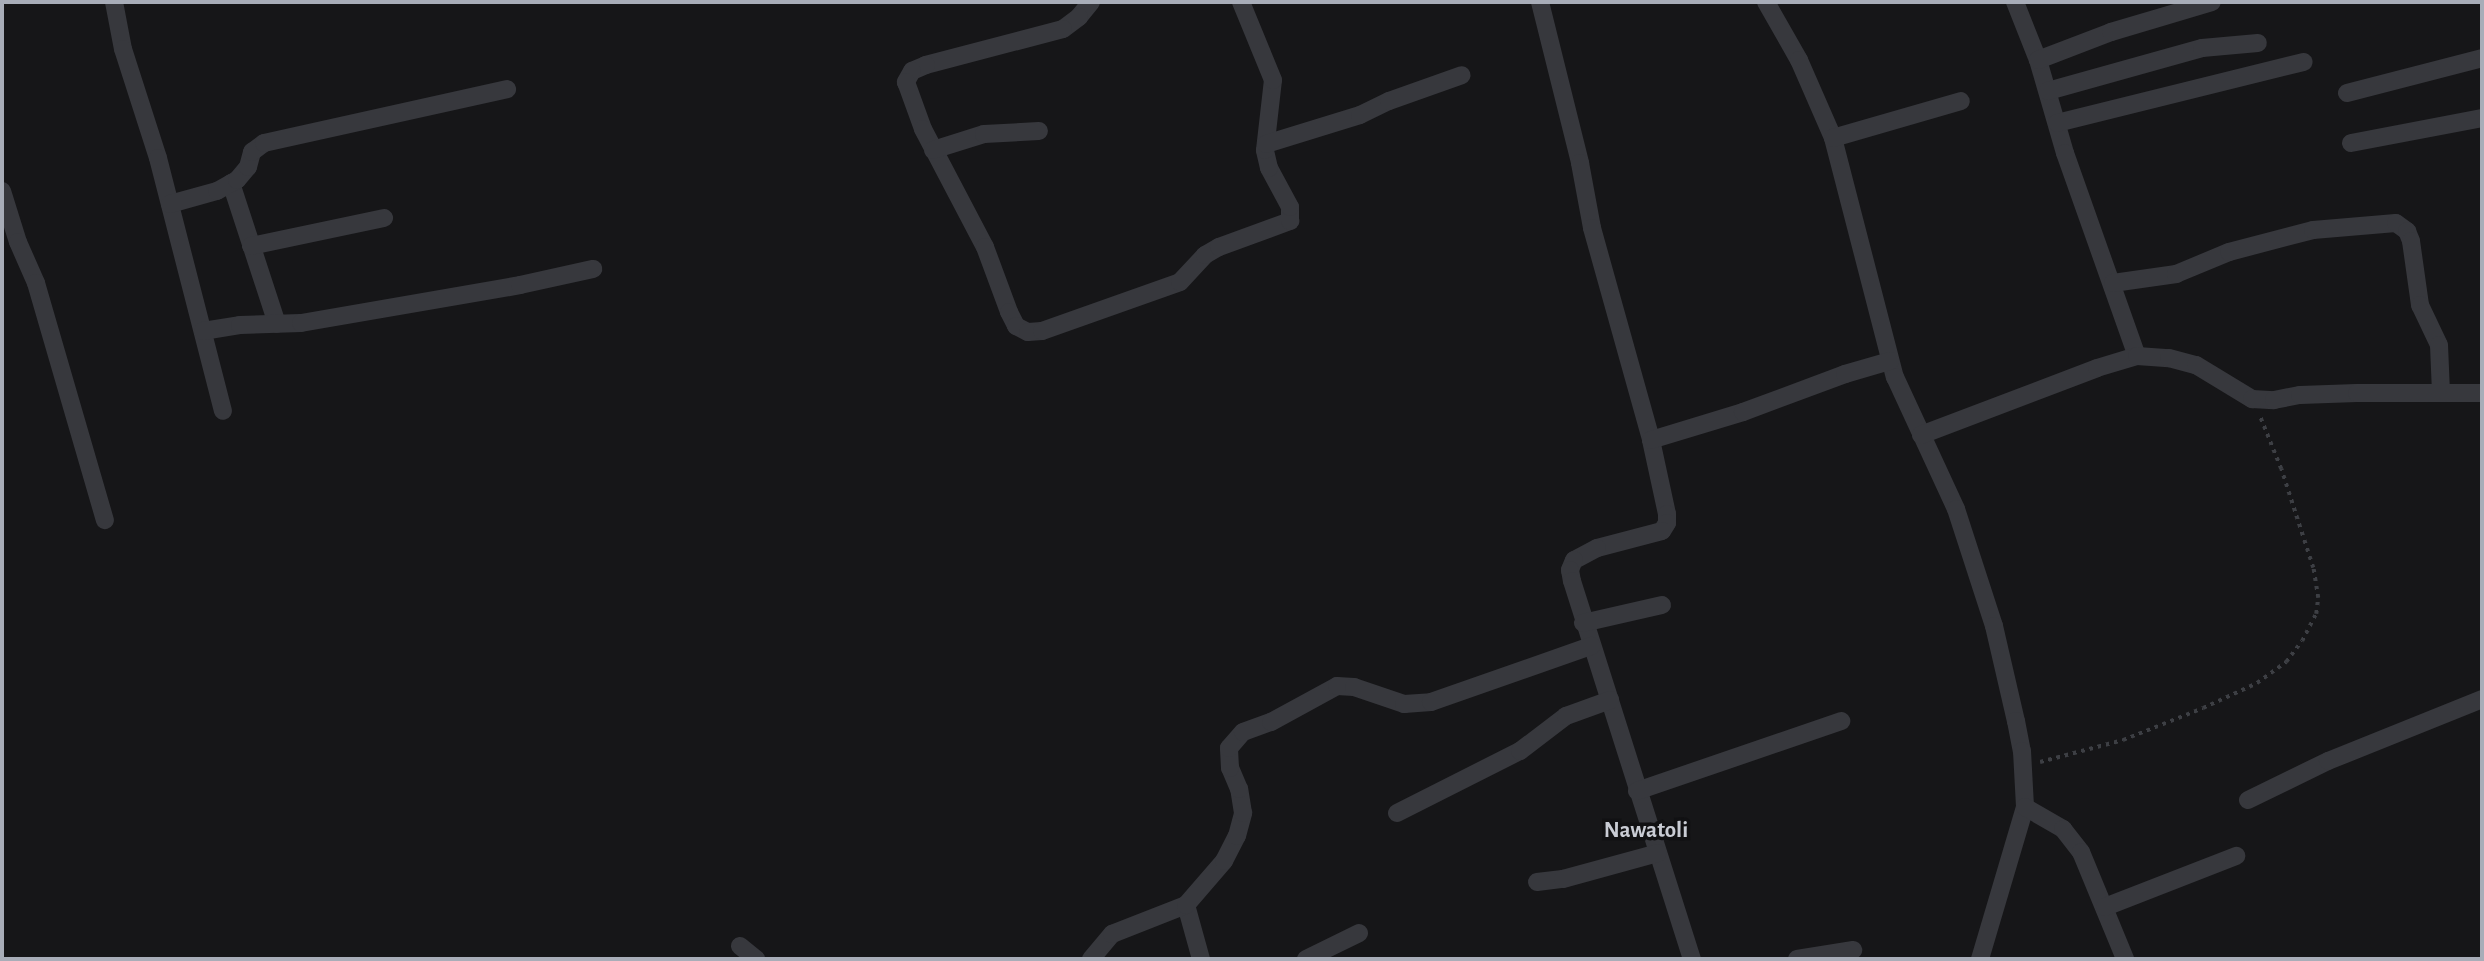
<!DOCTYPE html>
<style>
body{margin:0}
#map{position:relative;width:2484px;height:961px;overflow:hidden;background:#161618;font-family:"Alegreya Sans",sans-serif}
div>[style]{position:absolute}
.path>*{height:3.5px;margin-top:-1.75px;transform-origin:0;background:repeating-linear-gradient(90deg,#3d3f44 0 3.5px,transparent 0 8.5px)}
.minor>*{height:18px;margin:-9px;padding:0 9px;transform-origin:9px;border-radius:9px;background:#37383d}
span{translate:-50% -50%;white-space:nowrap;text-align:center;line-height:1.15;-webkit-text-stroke:7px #111113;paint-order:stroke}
.neighbourhood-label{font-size:23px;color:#c9ccd4;font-weight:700}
.frame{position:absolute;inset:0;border:4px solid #a8adb8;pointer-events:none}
</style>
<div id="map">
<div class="path">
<div style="left:2040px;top:762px;width:86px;rotate:-14.8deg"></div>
<div style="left:2123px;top:740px;width:86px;rotate:-21.8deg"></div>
<div style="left:2203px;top:708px;width:60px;rotate:-24.8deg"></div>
<div style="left:2257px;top:683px;width:36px;rotate:-36deg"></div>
<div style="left:2286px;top:662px;width:26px;rotate:-53deg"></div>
<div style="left:2302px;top:641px;width:30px;rotate:-63deg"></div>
<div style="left:2316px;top:614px;width:16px;rotate:-83deg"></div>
<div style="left:2318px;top:598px;width:30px;rotate:-99deg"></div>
<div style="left:2313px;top:568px;width:104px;rotate:-107.9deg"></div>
<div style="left:2281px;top:469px;width:56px;rotate:-112deg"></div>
</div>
<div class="minor">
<div style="left:114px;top:2px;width:48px;rotate:79.2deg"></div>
<div style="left:123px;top:49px;width:114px;rotate:72.2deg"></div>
<div style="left:158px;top:158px;width:261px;rotate:75.6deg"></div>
<div style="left:1091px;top:2px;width:19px;rotate:129deg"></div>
<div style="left:1079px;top:17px;width:20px;rotate:143deg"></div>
<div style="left:1063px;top:29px;width:142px;rotate:165.3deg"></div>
<div style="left:926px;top:65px;width:15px;rotate:157deg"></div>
<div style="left:912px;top:71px;width:13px;rotate:119deg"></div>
<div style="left:906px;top:82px;width:50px;rotate:70.1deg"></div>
<div style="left:923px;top:129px;width:133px;rotate:62.3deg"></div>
<div style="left:985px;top:247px;width:69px;rotate:69.7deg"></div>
<div style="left:1009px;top:312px;width:16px;rotate:63deg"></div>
<div style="left:1016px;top:326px;width:13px;rotate:27deg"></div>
<div style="left:1028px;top:332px;width:14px;rotate:-4deg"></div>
<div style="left:1042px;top:331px;width:146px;rotate:-19.5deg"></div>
<div style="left:1180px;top:282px;width:37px;rotate:-47deg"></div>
<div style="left:1205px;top:255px;width:16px;rotate:-30deg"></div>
<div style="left:1219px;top:247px;width:76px;rotate:-20.1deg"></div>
<div style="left:1290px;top:221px;width:14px;rotate:-90deg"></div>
<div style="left:1290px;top:207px;width:44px;rotate:-118.3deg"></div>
<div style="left:1269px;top:168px;width:18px;rotate:-103deg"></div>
<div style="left:1265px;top:150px;width:70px;rotate:-83.5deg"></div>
<div style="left:1273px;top:80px;width:84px;rotate:-112.3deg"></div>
<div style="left:1540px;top:2px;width:166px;rotate:76deg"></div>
<div style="left:1580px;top:163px;width:66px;rotate:79.5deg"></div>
<div style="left:1592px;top:228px;width:220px;rotate:74.4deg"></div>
<div style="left:1651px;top:440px;width:76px;rotate:77.8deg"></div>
<div style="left:1667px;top:514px;width:9px;rotate:90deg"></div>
<div style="left:1667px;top:523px;width:9px;rotate:122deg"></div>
<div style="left:1662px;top:531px;width:67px;rotate:165.3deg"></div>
<div style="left:1597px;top:548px;width:26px;rotate:152deg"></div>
<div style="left:1574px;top:560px;width:11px;rotate:112deg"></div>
<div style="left:1570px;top:570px;width:11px;rotate:80deg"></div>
<div style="left:1572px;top:581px;width:397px;rotate:72.4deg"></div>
<div style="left:1766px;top:2px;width:67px;rotate:60.4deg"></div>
<div style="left:1799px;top:60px;width:85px;rotate:66.4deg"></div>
<div style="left:1833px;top:138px;width:247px;rotate:75.5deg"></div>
<div style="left:1895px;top:377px;width:145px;rotate:65.2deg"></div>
<div style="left:1956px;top:509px;width:123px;rotate:72deg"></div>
<div style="left:1994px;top:626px;width:98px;rotate:77deg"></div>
<div style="left:2016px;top:721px;width:31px;rotate:79deg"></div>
<div style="left:2022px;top:751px;width:56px;rotate:86.9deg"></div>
<div style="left:2025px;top:807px;width:159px;rotate:106.5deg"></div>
<div style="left:2015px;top:2px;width:62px;rotate:68.4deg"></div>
<div style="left:2038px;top:60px;width:97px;rotate:73.8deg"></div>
<div style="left:2065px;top:153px;width:215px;rotate:70.5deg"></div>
<div style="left:2038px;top:60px;width:78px;rotate:-21deg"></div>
<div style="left:2111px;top:32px;width:105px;rotate:-16.5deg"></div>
<div style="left:2048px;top:91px;width:160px;rotate:-15.6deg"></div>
<div style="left:2202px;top:48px;width:56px;rotate:-5.1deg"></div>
<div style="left:2347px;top:93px;width:139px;rotate:-14.5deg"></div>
<div style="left:2057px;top:123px;width:254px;rotate:-13.9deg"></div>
<div style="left:1833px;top:138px;width:133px;rotate:-16.1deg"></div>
<div style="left:2351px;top:143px;width:133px;rotate:-10.8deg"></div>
<div style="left:1266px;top:144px;width:98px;rotate:-17.1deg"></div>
<div style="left:1360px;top:115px;width:32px;rotate:-26deg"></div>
<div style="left:1389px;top:101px;width:77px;rotate:-19.6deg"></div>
<div style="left:933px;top:150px;width:53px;rotate:-17.4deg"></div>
<div style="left:984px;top:134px;width:55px;rotate:-3.1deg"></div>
<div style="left:231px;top:183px;width:148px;rotate:71.9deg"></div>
<div style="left:2px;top:191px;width:53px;rotate:72.6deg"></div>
<div style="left:18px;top:242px;width:45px;rotate:66.3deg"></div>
<div style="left:36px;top:283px;width:247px;rotate:73.8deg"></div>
<div style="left:170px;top:204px;width:49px;rotate:-15.5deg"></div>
<div style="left:217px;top:191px;width:23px;rotate:-29deg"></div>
<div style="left:237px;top:180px;width:17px;rotate:-50deg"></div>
<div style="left:248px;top:167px;width:16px;rotate:-75deg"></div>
<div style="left:252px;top:152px;width:15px;rotate:-37deg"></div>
<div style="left:264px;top:143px;width:249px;rotate:-12.5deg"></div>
<div style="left:251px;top:246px;width:136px;rotate:-11.9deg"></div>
<div style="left:2113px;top:283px;width:64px;rotate:-8.1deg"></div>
<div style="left:2176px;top:274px;width:57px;rotate:-22.5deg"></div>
<div style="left:2229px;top:252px;width:87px;rotate:-14.7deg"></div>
<div style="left:2313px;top:230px;width:83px;rotate:-4.8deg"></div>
<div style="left:2396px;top:223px;width:14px;rotate:36deg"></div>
<div style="left:2407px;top:231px;width:11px;rotate:68deg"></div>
<div style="left:2411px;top:241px;width:65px;rotate:82deg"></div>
<div style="left:2420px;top:305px;width:44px;rotate:64.6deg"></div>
<div style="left:2439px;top:345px;width:48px;rotate:87.6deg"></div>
<div style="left:203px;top:331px;width:37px;rotate:-9deg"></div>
<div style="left:240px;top:325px;width:61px;rotate:-1.9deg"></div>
<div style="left:301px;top:323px;width:222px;rotate:-9.8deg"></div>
<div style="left:520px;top:285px;width:75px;rotate:-12.4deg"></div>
<div style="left:1921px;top:435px;width:188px;rotate:-20.8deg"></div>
<div style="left:2097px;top:368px;width:42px;rotate:-16.7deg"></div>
<div style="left:2137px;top:356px;width:32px;rotate:4deg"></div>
<div style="left:2169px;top:358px;width:28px;rotate:15deg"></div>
<div style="left:2196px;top:365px;width:66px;rotate:31.3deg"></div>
<div style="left:2252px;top:399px;width:22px;rotate:3deg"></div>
<div style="left:2274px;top:400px;width:26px;rotate:-11deg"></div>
<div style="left:2300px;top:395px;width:57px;rotate:-2deg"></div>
<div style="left:2357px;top:393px;width:125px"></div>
<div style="left:1651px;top:440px;width:96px;rotate:-16.9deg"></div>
<div style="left:1743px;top:412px;width:109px;rotate:-20.4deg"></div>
<div style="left:1845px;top:374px;width:47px;rotate:-16.1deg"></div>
<div style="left:1583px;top:623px;width:81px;rotate:-12.8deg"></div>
<div style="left:1637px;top:791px;width:216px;rotate:-18.9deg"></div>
<div style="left:2248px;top:800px;width:89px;rotate:-26deg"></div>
<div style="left:2328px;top:761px;width:166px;rotate:-21.9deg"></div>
<div style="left:2025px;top:807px;width:44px;rotate:30.1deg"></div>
<div style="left:2063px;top:829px;width:29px;rotate:52deg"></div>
<div style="left:2081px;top:852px;width:116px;rotate:67.6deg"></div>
<div style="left:1397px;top:813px;width:138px;rotate:-26.8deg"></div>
<div style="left:1520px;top:751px;width:58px;rotate:-37.3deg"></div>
<div style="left:1566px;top:716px;width:47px;rotate:-20deg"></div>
<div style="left:1537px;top:882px;width:26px;rotate:-7deg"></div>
<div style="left:1563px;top:879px;width:98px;rotate:-15.3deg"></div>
<div style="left:1186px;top:905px;width:56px;rotate:74.5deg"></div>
<div style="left:2105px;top:907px;width:141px;rotate:-21.3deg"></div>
<div style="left:740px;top:946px;width:21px;rotate:39deg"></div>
<div style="left:1091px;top:959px;width:33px;rotate:-50deg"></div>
<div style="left:1112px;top:934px;width:79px;rotate:-21.4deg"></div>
<div style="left:1186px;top:905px;width:58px;rotate:-49.2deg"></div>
<div style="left:1224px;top:861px;width:28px;rotate:-63deg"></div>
<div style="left:1237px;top:836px;width:24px;rotate:-75deg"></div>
<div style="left:1243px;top:813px;width:24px;rotate:-99deg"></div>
<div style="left:1239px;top:789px;width:23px;rotate:-113deg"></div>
<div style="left:1230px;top:768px;width:20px;rotate:-93deg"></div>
<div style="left:1229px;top:748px;width:21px;rotate:-49deg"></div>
<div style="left:1243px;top:732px;width:30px;rotate:-20deg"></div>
<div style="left:1271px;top:722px;width:75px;rotate:-28.6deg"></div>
<div style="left:1337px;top:686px;width:17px;rotate:3deg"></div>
<div style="left:1354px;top:687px;width:53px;rotate:18.8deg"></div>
<div style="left:1404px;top:704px;width:27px;rotate:-4deg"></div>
<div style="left:1431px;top:702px;width:170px;rotate:-19.3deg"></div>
<div style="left:1306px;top:959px;width:59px;rotate:-26.1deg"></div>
<div style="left:1797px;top:959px;width:57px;rotate:-9.1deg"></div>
</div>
<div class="neighbourhood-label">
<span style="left:1646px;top:831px">Nawatoli</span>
</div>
<div class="frame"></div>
</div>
